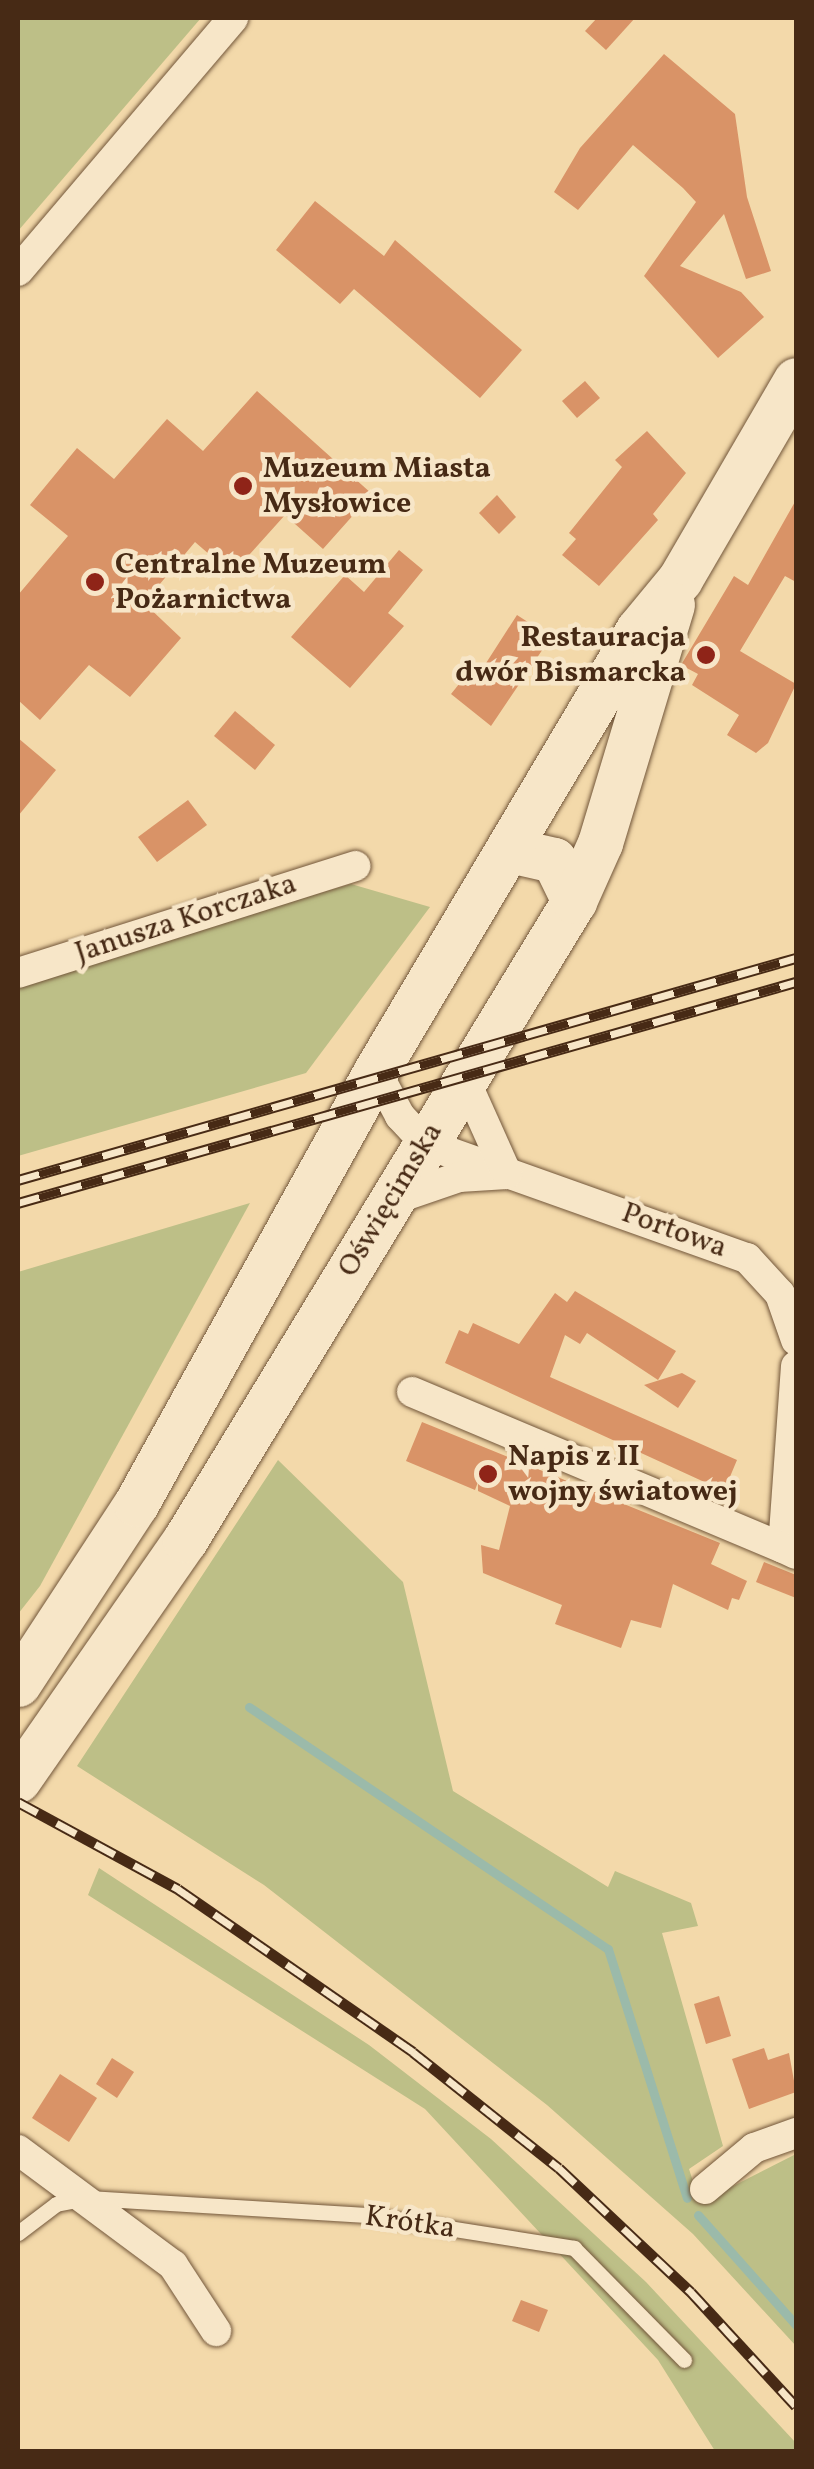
<!DOCTYPE html>
<meta charset="utf-8">
<style>
body{margin:0}
#map{position:relative;width:814px;height:2469px;overflow:hidden;background:#f3d9aa;font-family:Vollkorn,serif}
div>[style]{position:absolute}
.green>*{inset:0;background:#bdbf87}
.stream>*{height:9px;margin:-4.5px;padding:0 4.5px;transform-origin:4.5px;border-radius:4.5px;background:#9bbaaa}
.building>*{inset:0;background:#d99367}
.roads{filter:drop-shadow(0 0 2px #72563a) drop-shadow(0 0 2px #72563a)}
.service>*{height:15px;margin:-7.5px;padding:0 7.5px;transform-origin:7.5px;border-radius:7.5px;background:#f7e6c8}
.minor>*{height:30px;margin:-15px;padding:0 15px;transform-origin:15px;border-radius:15px;background:#f7e6c8}
.secondary>*{height:45px;margin:-22.5px;padding:0 22.5px;transform-origin:22.5px;border-radius:22.5px;background:#f7e6c8}
.rail>*{height:11px;margin-top:-5.5px;transform-origin:0;background:repeating-linear-gradient(90deg,#f7e6c8 0 22px,#472a15 0 44px);box-sizing:border-box;border-block:2px solid #472a15}
.dots>*{width:28px;height:28px;translate:-50% -50%;box-sizing:border-box;border:5px solid #f7e6c8;border-radius:50%}
span{translate:-50% -50%;white-space:nowrap;text-align:center;line-height:1.15;-webkit-text-stroke:9px #f7e6c8;paint-order:stroke}
.poi-label{font-size:30px;color:#472a15;font-weight:700}
.left{translate:0 -50%;text-align:left}
.right{translate:-100% -50%;text-align:right}
.street-label{font-size:30px;color:#472a15}
.frame{position:absolute;inset:0;border:20px solid #472a15;pointer-events:none}
</style>
<div id="map">
<div class="green">
<div style="clip-path:polygon(18px 18px,201px 18px,18px 231px)"></div>
<div style="clip-path:polygon(351px 884px,430px 907px,306px 1073px,18px 1156px,18px 981px)"></div>
<div style="clip-path:polygon(250px 1203px,40px 1586px,18px 1614px,18px 1272px)"></div>
<div style="clip-path:polygon(278px 1460px,403px 1582px,453px 1791px,608px 1887px,615px 1871px,691px 1903px,698px 1926px,662px 1933px,723px 2146px,689px 2169px,700px 2203px,796px 2154px,796px 2346px,693px 2234px,547px 2105px,264px 1885px,77px 1766px)"></div>
<div style="clip-path:polygon(99px 1868px,369px 2045px,491px 2139px,646px 2282px,796px 2443px,796px 2451px,715px 2451px,658px 2360px,425px 2109px,88px 1895px)"></div>
</div>
<div class="stream">
<div style="left:249px;top:1707px;width:433px;rotate:34deg"></div>
<div style="left:608px;top:1949px;width:261px;rotate:72.4deg"></div>
<div style="left:698px;top:2215px;width:147px;rotate:48.3deg"></div>
</div>
<div class="building">
<div style="clip-path:polygon(597px 18px,635px 18px,606px 50px,585px 31px)"></div>
<div style="clip-path:polygon(664px 54px,735px 114px,747px 197px,771px 271px,746px 279px,724px 214px,680px 266px,741px 292px,764px 317px,718px 358px,644px 276px,696px 202px,683px 188px,633px 145px,578px 210px,554px 192px,580px 148px)"></div>
<div style="clip-path:polygon(315px 201px,384px 256px,395px 240px,522px 350px,480px 398px,354px 289px,340px 304px,276px 250px)"></div>
<div style="clip-path:polygon(585px 381px,600px 398px,577px 418px,562px 401px)"></div>
<div style="clip-path:polygon(257px 391px,372px 494px,323px 549px,285px 515px,232px 574px,195px 542px,144px 603px,181px 638px,130px 697px,89px 665px,40px 720px,18px 700px,18px 595px,68px 536px,30px 505px,77px 448px,114px 479px,167px 419px,203px 451px)"></div>
<div style="clip-path:polygon(647px 431px,686px 473px,653px 514px,658px 520px,599px 586px,562px 555px,576px 539px,569px 533px,622px 467px,615px 460px)"></div>
<div style="clip-path:polygon(497px 495px,516px 517px,499px 534px,479px 513px)"></div>
<div style="clip-path:polygon(796px 500px,796px 582px,785px 576px,740px 651px,796px 684px,768px 743px,756px 753px,727px 735px,739px 715px,692px 685px,698px 674px,681px 665px,734px 576px,748px 585px)"></div>
<div style="clip-path:polygon(399px 550px,423px 570px,388px 613px,404px 626px,350px 688px,291px 637px,345px 575px,364px 592px)"></div>
<div style="clip-path:polygon(517px 615px,551px 637px,491px 726px,451px 694px,472px 668px,479px 674px)"></div>
<div style="clip-path:polygon(235px 711px,275px 745px,255px 770px,214px 736px)"></div>
<div style="clip-path:polygon(18px 738px,56px 770px,18px 816px)"></div>
<div style="clip-path:polygon(188px 800px,207px 825px,157px 862px,138px 837px)"></div>
<div style="clip-path:polygon(575px 1291px,676px 1351px,658px 1380px,587px 1333px,580px 1344px,565px 1335px,550px 1377px,737px 1460px,724px 1491px,445px 1363px,459px 1330px,468px 1334px,473px 1323px,519px 1344px,555px 1293px,567px 1302px)"></div>
<div style="clip-path:polygon(682px 1373px,696px 1381px,678px 1408px,644px 1385px)"></div>
<div style="clip-path:polygon(422px 1422px,720px 1543px,711px 1564px,747px 1581px,739px 1600px,732px 1598px,728px 1610px,673px 1584px,661px 1628px,631px 1620px,621px 1648px,555px 1624px,562px 1605px,483px 1573px,481px 1545px,499px 1550px,510px 1506px,478px 1491px,478px 1482px,475px 1490px,406px 1461px)"></div>
<div style="clip-path:polygon(764px 1562px,796px 1575px,796px 1598px,756px 1582px)"></div>
<div style="clip-path:polygon(719px 1996px,731px 2036px,706px 2044px,694px 2004px)"></div>
<div style="clip-path:polygon(764px 2048px,768px 2060px,789px 2053px,796px 2092px,749px 2109px,732px 2059px)"></div>
<div style="clip-path:polygon(112px 2058px,134px 2072px,117px 2098px,96px 2084px)"></div>
<div style="clip-path:polygon(60px 2074px,97px 2098px,69px 2142px,32px 2118px)"></div>
<div style="clip-path:polygon(521px 2300px,548px 2310px,539px 2332px,512px 2321px)"></div>
</div>
<div class="roads">
<div class="service">
<div style="left:18px;top:2233px;width:48px;rotate:-37.3deg"></div>
<div style="left:56px;top:2204px;width:33px;rotate:-11deg"></div>
<div style="left:88px;top:2198px;width:279px;rotate:3.5deg"></div>
<div style="left:366px;top:2215px;width:211px;rotate:9deg"></div>
<div style="left:574px;top:2248px;width:157px;rotate:45.5deg"></div>
</div>
<div class="minor">
<div style="left:18px;top:271px;width:332px;rotate:-49.6deg"></div>
<div style="left:18px;top:973px;width:354px;rotate:-17.6deg"></div>
<div style="left:376px;top:1071px;width:51px;rotate:61.9deg"></div>
<div style="left:400px;top:1116px;width:38px;rotate:47deg"></div>
<div style="left:426px;top:1144px;width:341px;rotate:19.6deg"></div>
<div style="left:747px;top:1258px;width:49px;rotate:47.5deg"></div>
<div style="left:780px;top:1294px;width:49px;rotate:70.8deg"></div>
<div style="left:389px;top:1201px;width:74px;rotate:-18.9deg"></div>
<div style="left:459px;top:1177px;width:48px;rotate:-3.6deg"></div>
<div style="left:507px;top:1174px;width:103px;rotate:-114.1deg"></div>
<div style="left:796px;top:1366px;width:182px;rotate:94.1deg"></div>
<div style="left:783px;top:1548px;width:14px;rotate:25deg"></div>
<div style="left:412px;top:1392px;width:402px;rotate:22.8deg"></div>
<div style="left:18px;top:2150px;width:193px;rotate:36.6deg"></div>
<div style="left:173px;top:2265px;width:79px;rotate:56.9deg"></div>
<div style="left:705px;top:2189px;width:64px;rotate:-39.9deg"></div>
<div style="left:754px;top:2148px;width:45px;rotate:-19.7deg"></div>
</div>
<div class="secondary">
<div style="left:510px;top:850px;width:45px;rotate:12.8deg"></div>
<div style="left:554px;top:860px;width:46px;rotate:64deg"></div>
<div style="left:18px;top:1684px;width:215px;rotate:-56.8deg"></div>
<div style="left:136px;top:1504px;width:495px;rotate:-61deg"></div>
<div style="left:376px;top:1071px;width:513px;rotate:-59.29deg"></div>
<div style="left:638px;top:630px;width:66px;rotate:-50.5deg"></div>
<div style="left:680px;top:579px;width:230px;rotate:-59.8deg"></div>
<div style="left:18px;top:1780px;width:292px;rotate:-55.2deg"></div>
<div style="left:185px;top:1540px;width:748px;rotate:-58.67deg"></div>
<div style="left:574px;top:901px;width:64px;rotate:-65.9deg"></div>
<div style="left:600px;top:843px;width:249px;rotate:-73.2deg"></div>
</div>
</div>
<div class="rail">
<div style="left:18px;top:1180px;width:809px;rotate:-15.93deg"></div>
<div style="left:18px;top:1203px;width:809px;rotate:-15.86deg"></div>
<div style="left:18px;top:1802px;width:182px;rotate:28.5deg"></div>
<div style="left:178px;top:1889px;width:286px;rotate:34.7deg"></div>
<div style="left:413px;top:2052px;width:186px;rotate:38.5deg"></div>
<div style="left:559px;top:2168px;width:181px;rotate:43.2deg"></div>
<div style="left:691px;top:2292px;width:155px;rotate:47.4deg"></div>
</div>
<div class="dots">
<div style="left:243px;top:486px;background:#8f2418"></div>
<div style="left:95px;top:582px;background:#8f2418"></div>
<div style="left:706px;top:655px;background:#8f2418"></div>
<div style="left:488px;top:1474px;background:#8f2418"></div>
</div>
<div class="poi-label">
<span class="left" style="left:263px;top:486px">Muzeum Miasta<br>Mysłowice</span>
<span class="left" style="left:115px;top:582px">Centralne Muzeum<br>Pożarnictwa</span>
<span class="right" style="left:686px;top:655px">Restauracja<br>dwór Bismarcka</span>
<span class="left" style="left:508px;top:1474px">Napis z II<br>wojny światowej</span>
</div>
<div class="street-label">
<span style="left:186px;top:919px;rotate:-18deg">Janusza Korczaka</span>
<span style="left:391px;top:1200px;rotate:-59deg">Oświęcimska</span>
<span style="left:674px;top:1231px;rotate:20deg">Portowa</span>
<span style="left:410px;top:2223px;rotate:8deg">Krótka</span>
</div>
<div class="frame"></div>
</div>
